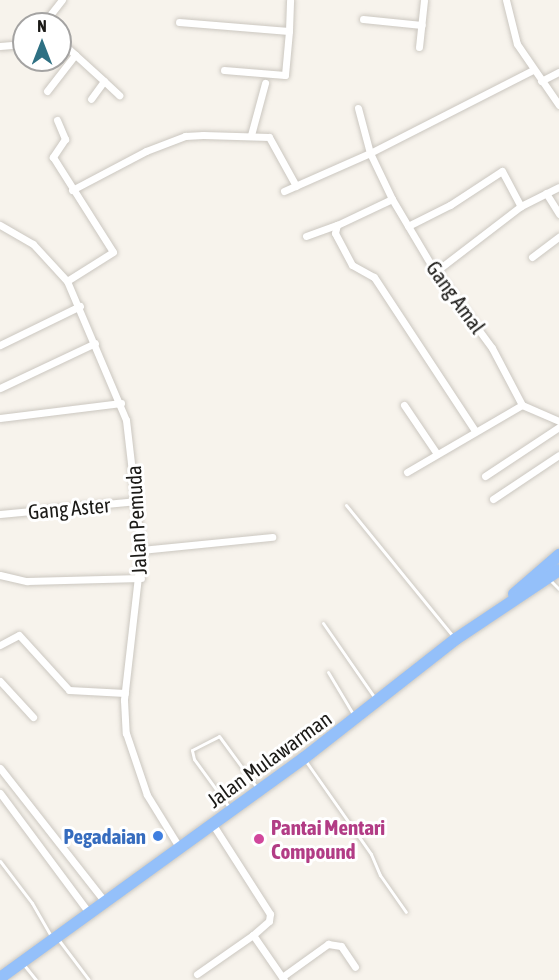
<!DOCTYPE html>
<style>
body{margin:0}
#map{position:relative;width:559px;height:980px;overflow:hidden;background:#f7f3ec;font-family:"Asap Condensed",sans-serif}
div>[style]{position:absolute}
.roads{filter:drop-shadow(0 0 2px #cbc7c0) drop-shadow(0 0 2px #cbc7c0)}
.lane>*{height:3px;margin:-1.5px;padding:0 1.5px;transform-origin:1.5px;border-radius:1.5px;background:#fff}
.street>*{height:7px;margin:-3.5px;padding:0 3.5px;transform-origin:3.5px;border-radius:3.5px;background:#fff}
.highway>*{height:12px;margin:-6px;padding:0 6px;transform-origin:6px;border-radius:6px;background:#94c0fa}
.dots>*{width:16px;height:16px;translate:-50% -50%;box-sizing:border-box;border:3px solid #fff;border-radius:50%}
span{translate:-50% -50%;white-space:nowrap;text-align:center;line-height:1.15;-webkit-text-stroke:6px #fff;paint-order:stroke}
.street-label{font-size:21px;color:#1b1a17}
.hotel-label{font-size:21px;color:#b23c85;font-weight:700}
.left{translate:0 -50%;text-align:left}
.shop-label{font-size:21px;color:#366cbe;font-weight:700}
.right{translate:-100% -50%;text-align:right}
.north{position:absolute;left:12px;top:12px;width:60px;height:60px;box-sizing:border-box;background:#fff;border:2px solid #a4a3a2;border-radius:50%;rotate:0deg;font-size:16px;font-weight:700;line-height:24px;text-align:center;color:#1b1a17}
.north::after{content:'';display:block;margin:auto;width:21px;height:27px;background:#2e7083;clip-path:polygon(50% 0,100% 100%,50% 72%,0 100%)}
</style>
<div id="map">
<div class="roads">
<div class="lane">
<div style="left:346px;top:505px;width:169px;rotate:50.8deg"></div>
<div style="left:550px;top:580px;width:13px;rotate:45deg"></div>
<div style="left:323px;top:623px;width:91px;rotate:55.3deg"></div>
<div style="left:328px;top:672px;width:49px;rotate:59.2deg"></div>
<div style="left:305px;top:760px;width:115px;rotate:54.9deg"></div>
<div style="left:371px;top:854px;width:23px;rotate:67deg"></div>
<div style="left:380px;top:875px;width:45px;rotate:54.9deg"></div>
<div style="left:229px;top:807px;width:59px;rotate:-126.1deg"></div>
<div style="left:194px;top:759px;width:9px;rotate:-103deg"></div>
<div style="left:192px;top:750px;width:30px;rotate:-27deg"></div>
<div style="left:219px;top:736px;width:64px;rotate:53.8deg"></div>
<div style="left:0;top:861px;width:53px;rotate:52.7deg"></div>
<div style="left:32px;top:903px;width:38px;rotate:60deg"></div>
<div style="left:58px;top:939px;width:51px;rotate:52.9deg"></div>
<div style="left:24px;top:965px;width:19px;rotate:51deg"></div>
</div>
<div class="street">
<div style="left:506px;top:0;width:45px;rotate:76deg"></div>
<div style="left:517px;top:44px;width:74px;rotate:55.5deg"></div>
<div style="left:363px;top:19px;width:59px;rotate:5.8deg"></div>
<div style="left:179px;top:22px;width:110px;rotate:4.7deg"></div>
<div style="left:289px;top:31px;width:31px;rotate:-88deg"></div>
<div style="left:43px;top:24px;width:31px;rotate:-52deg"></div>
<div style="left:60px;top:41px;width:59px;rotate:42.3deg"></div>
<div style="left:104px;top:81px;width:22px;rotate:126deg"></div>
<div style="left:0;top:46px;width:24px;rotate:-5deg"></div>
<div style="left:419px;top:47px;width:47px;rotate:-83.9deg"></div>
<div style="left:224px;top:70px;width:61px;rotate:4.7deg"></div>
<div style="left:285px;top:75px;width:44px;rotate:-84.8deg"></div>
<div style="left:104px;top:81px;width:21px;rotate:43deg"></div>
<div style="left:541px;top:81px;width:20px;rotate:-27deg"></div>
<div style="left:47px;top:91px;width:46px;rotate:-52.1deg"></div>
<div style="left:358px;top:108px;width:47px;rotate:75.1deg"></div>
<div style="left:370px;top:153px;width:51px;rotate:64.4deg"></div>
<div style="left:392px;top:199px;width:80px;rotate:59.3deg"></div>
<div style="left:433px;top:268px;width:99px;rotate:53.6deg"></div>
<div style="left:492px;top:348px;width:64px;rotate:62.2deg"></div>
<div style="left:57px;top:120px;width:21px;rotate:67deg"></div>
<div style="left:65px;top:139px;width:22px;rotate:124deg"></div>
<div style="left:53px;top:157px;width:112px;rotate:57.7deg"></div>
<div style="left:113px;top:252px;width:54px;rotate:147.8deg"></div>
<div style="left:251px;top:135px;width:54px;rotate:-74.9deg"></div>
<div style="left:72px;top:190px;width:84px;rotate:-27.8deg"></div>
<div style="left:146px;top:151px;width:42px;rotate:-21deg"></div>
<div style="left:185px;top:136px;width:18px;rotate:-3deg"></div>
<div style="left:203px;top:135px;width:66px;rotate:1.7deg"></div>
<div style="left:269px;top:137px;width:56px;rotate:61.1deg"></div>
<div style="left:284px;top:191px;width:94px;rotate:-23.8deg"></div>
<div style="left:370px;top:153px;width:183px;rotate:-27deg"></div>
<div style="left:546px;top:193px;width:25px;rotate:58deg"></div>
<div style="left:392px;top:199px;width:61px;rotate:154.7deg"></div>
<div style="left:337px;top:225px;width:8px;rotate:104deg"></div>
<div style="left:335px;top:233px;width:36px;rotate:62deg"></div>
<div style="left:352px;top:265px;width:25px;rotate:29deg"></div>
<div style="left:374px;top:277px;width:184px;rotate:56.7deg"></div>
<div style="left:0;top:225px;width:38px;rotate:30deg"></div>
<div style="left:33px;top:244px;width:50px;rotate:47.4deg"></div>
<div style="left:67px;top:281px;width:151px;rotate:67deg"></div>
<div style="left:126px;top:420px;width:131px;rotate:83.4deg"></div>
<div style="left:141px;top:550px;width:151px;rotate:96.5deg"></div>
<div style="left:124px;top:700px;width:33px;rotate:87deg"></div>
<div style="left:126px;top:733px;width:65px;rotate:71.3deg"></div>
<div style="left:147px;top:795px;width:61px;rotate:58.4deg"></div>
<div style="left:408px;top:226px;width:47px;rotate:-26.6deg"></div>
<div style="left:450px;top:205px;width:62px;rotate:-33.2deg"></div>
<div style="left:502px;top:171px;width:40px;rotate:62deg"></div>
<div style="left:306px;top:236px;width:33px;rotate:-20deg"></div>
<div style="left:532px;top:257px;width:34px;rotate:-37deg"></div>
<div style="left:435px;top:272px;width:108px;rotate:-37.5deg"></div>
<div style="left:521px;top:206px;width:42px;rotate:-26.6deg"></div>
<div style="left:0;top:345px;width:89px;rotate:-26deg"></div>
<div style="left:0;top:388px;width:105px;rotate:-25.3deg"></div>
<div style="left:404px;top:405px;width:59px;rotate:56deg"></div>
<div style="left:522px;top:405px;width:40px;rotate:23.4deg"></div>
<div style="left:0;top:418px;width:122px;rotate:-7.1deg"></div>
<div style="left:407px;top:472px;width:133px;rotate:-30.2deg"></div>
<div style="left:485px;top:476px;width:89px;rotate:-33.5deg"></div>
<div style="left:493px;top:499px;width:79px;rotate:-33.7deg"></div>
<div style="left:0;top:514px;width:138px;rotate:-5.4deg"></div>
<div style="left:141px;top:550px;width:132px;rotate:-5.7deg"></div>
<div style="left:0;top:575px;width:28px;rotate:13deg"></div>
<div style="left:27px;top:581px;width:114px;rotate:-1.5deg"></div>
<div style="left:0;top:645px;width:21px;rotate:-28deg"></div>
<div style="left:19px;top:635px;width:74px;rotate:47.7deg"></div>
<div style="left:69px;top:690px;width:56px;rotate:3.1deg"></div>
<div style="left:0;top:681px;width:49px;rotate:47.5deg"></div>
<div style="left:0;top:768px;width:170px;rotate:51.9deg"></div>
<div style="left:0;top:793px;width:151px;rotate:53.4deg"></div>
<div style="left:253px;top:935px;width:55px;rotate:55.4deg"></div>
<div style="left:197px;top:974px;width:68px;rotate:-34.9deg"></div>
<div style="left:253px;top:935px;width:21px;rotate:-41deg"></div>
<div style="left:269px;top:921px;width:7px;rotate:-82deg"></div>
<div style="left:270px;top:914px;width:106px;rotate:-122.6deg"></div>
<div style="left:282px;top:977px;width:57px;rotate:-35.7deg"></div>
<div style="left:328px;top:944px;width:13px;rotate:9deg"></div>
<div style="left:341px;top:946px;width:25px;rotate:56deg"></div>
</div>
<div class="highway">
<div style="left:514px;top:594px;width:60px;rotate:-40.9deg"></div>
<div style="left:0;top:978px;width:375px;rotate:-35.9deg"></div>
<div style="left:304px;top:758px;width:193px;rotate:-38.1deg"></div>
<div style="left:456px;top:639px;width:124px;rotate:-33.8deg"></div>
</div>
</div>
<div class="dots">
<div style="left:158px;top:836px;background:#3f7fe0"></div>
<div style="left:259px;top:839px;background:#d1479c"></div>
</div>
<div class="street-label">
<span style="left:456px;top:297px;rotate:54deg">Gang Amal</span>
<span style="left:69px;top:508px;rotate:-5deg">Gang Aster</span>
<span style="left:136px;top:520px;rotate:-93deg">Jalan Pemuda</span>
<span style="left:269px;top:759px;rotate:-36deg">Jalan Mulawarman</span>
</div>
<div class="hotel-label">
<span class="left" style="left:271px;top:839px">Pantai Mentari<br>Compound</span>
</div>
<div class="shop-label">
<span class="right" style="left:146px;top:836px">Pegadaian</span>
</div>
<div class="north">N</div>
</div>
